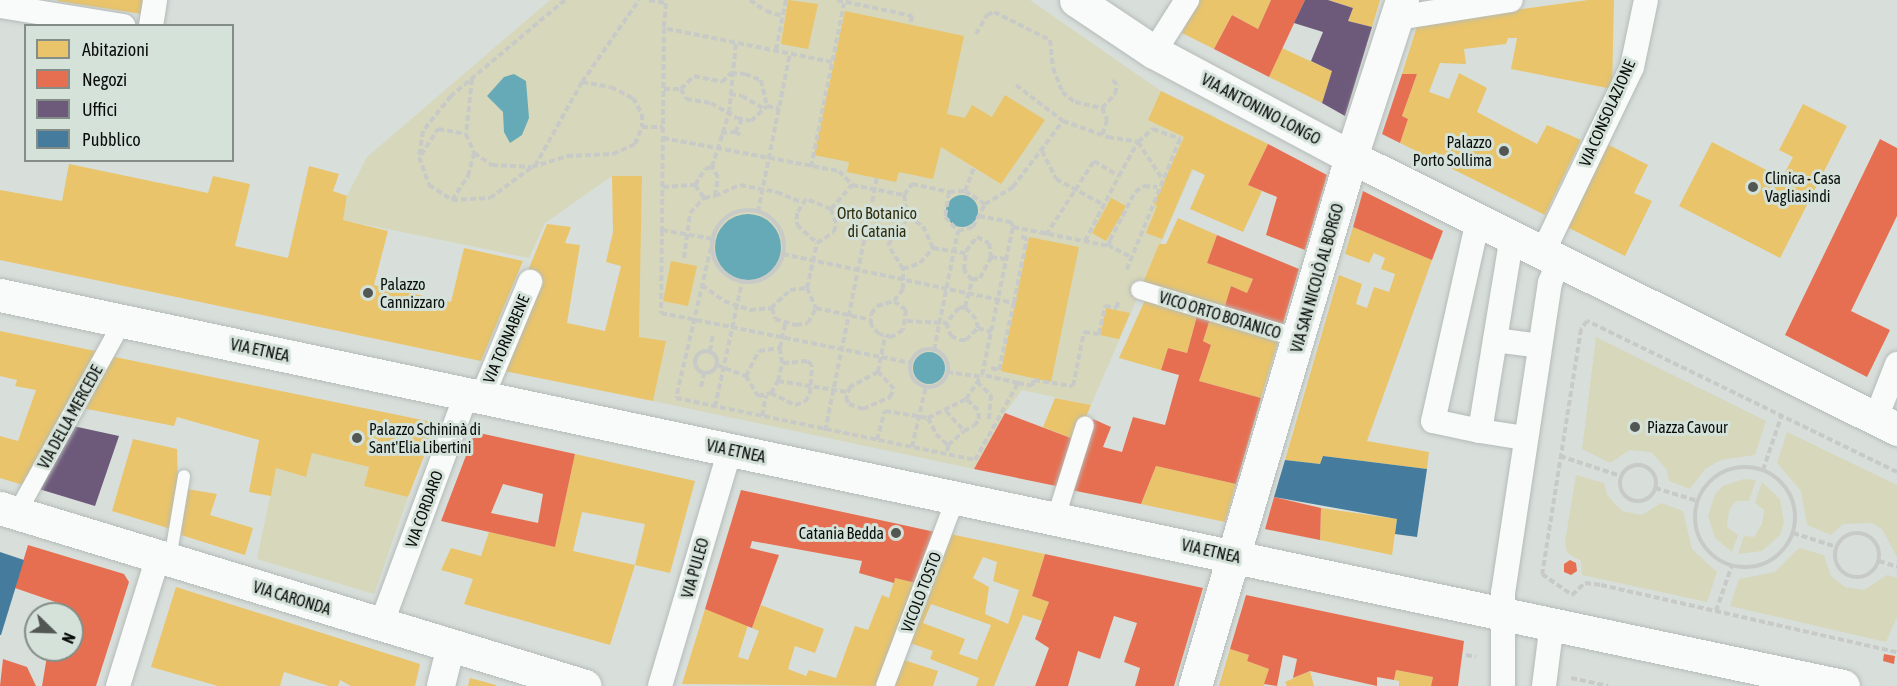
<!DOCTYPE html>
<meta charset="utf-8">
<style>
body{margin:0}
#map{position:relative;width:1897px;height:686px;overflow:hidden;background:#d8dfdb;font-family:"Asap Condensed",sans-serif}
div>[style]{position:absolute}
.green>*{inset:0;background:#d7d7bb}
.water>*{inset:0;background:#67aab7}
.round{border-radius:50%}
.homes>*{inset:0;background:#e9c46a}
.shops>*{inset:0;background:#e76f51}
.offices>*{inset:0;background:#6d597a}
.public>*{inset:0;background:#457b9d}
.path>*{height:4px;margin-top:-2px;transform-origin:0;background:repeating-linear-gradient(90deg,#c8cac8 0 6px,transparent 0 9px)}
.path>.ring{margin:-2px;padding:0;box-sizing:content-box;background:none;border:4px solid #c8cac8;border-radius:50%}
.roads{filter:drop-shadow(0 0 2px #b5bbb8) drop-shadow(0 0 2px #b5bbb8)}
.service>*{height:12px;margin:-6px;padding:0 6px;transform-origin:6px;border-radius:6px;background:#f9fafa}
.pedestrian>*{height:18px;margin:-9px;padding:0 9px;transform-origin:9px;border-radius:9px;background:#f9fafa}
.minor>*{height:24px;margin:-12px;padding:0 12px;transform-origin:12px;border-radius:12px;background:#f9fafa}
.tertiary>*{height:28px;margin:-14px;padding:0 14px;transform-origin:14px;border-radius:14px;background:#f9fafa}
.secondary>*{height:33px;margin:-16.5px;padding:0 16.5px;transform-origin:16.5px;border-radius:16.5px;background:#f9fafa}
.primary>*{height:33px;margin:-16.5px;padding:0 16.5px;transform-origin:16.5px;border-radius:16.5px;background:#f9fafa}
.dots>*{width:16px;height:16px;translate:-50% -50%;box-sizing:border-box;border:3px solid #d5e2da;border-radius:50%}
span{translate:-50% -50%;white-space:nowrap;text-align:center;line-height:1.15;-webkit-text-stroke:6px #d5e2da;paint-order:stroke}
.street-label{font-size:16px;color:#0a0e0b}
.poi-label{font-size:16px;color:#0a0e0b}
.right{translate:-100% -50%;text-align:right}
.left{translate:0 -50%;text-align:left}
.park-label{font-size:16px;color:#312d0d}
.legend{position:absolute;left:24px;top:24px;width:210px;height:138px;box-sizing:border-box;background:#d5e2da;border:2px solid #848d87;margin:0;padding:8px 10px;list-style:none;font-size:18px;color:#0a0e0b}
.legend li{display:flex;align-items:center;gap:12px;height:30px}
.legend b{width:30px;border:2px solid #848d87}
.north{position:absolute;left:24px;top:602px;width:60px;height:60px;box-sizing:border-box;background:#d5e2da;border:2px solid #848d87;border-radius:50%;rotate:113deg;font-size:16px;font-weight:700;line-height:24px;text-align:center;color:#0a0e0b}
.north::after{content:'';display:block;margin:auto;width:21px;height:27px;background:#525754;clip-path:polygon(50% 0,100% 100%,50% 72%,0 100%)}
</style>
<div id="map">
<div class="green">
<div style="clip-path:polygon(550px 0,1030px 0,1161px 91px,1216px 117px,1091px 405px,1022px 390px,1005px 413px,974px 469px,653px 401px,666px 341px,639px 337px,642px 176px,612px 176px,545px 223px,529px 258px,343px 220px,347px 196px,367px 157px)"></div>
<div style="clip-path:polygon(1596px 337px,1766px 421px,1755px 455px,1721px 460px,1705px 469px,1690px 489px,1669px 481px,1667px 470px,1651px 452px,1630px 450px,1610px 463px,1582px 449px)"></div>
<div style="clip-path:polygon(1787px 432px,1897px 485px,1897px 557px,1882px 529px,1872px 523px,1843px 524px,1831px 535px,1807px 525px,1801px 491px,1777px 463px)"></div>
<div style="clip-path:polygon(312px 453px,369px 467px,364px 486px,408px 497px,374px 594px,257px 559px,276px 468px,306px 477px)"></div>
<div style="clip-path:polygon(1576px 475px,1604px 483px,1607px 495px,1622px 511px,1642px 515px,1661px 503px,1683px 511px,1692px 549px,1717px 572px,1707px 602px,1582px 575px,1581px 561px,1567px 553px,1565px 542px)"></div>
<div style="clip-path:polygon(1744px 479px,1756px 480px,1749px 501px,1736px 501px,1729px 510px,1727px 527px,1738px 535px,1732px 552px,1715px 538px,1708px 516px,1715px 494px,1723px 486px)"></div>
<div style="clip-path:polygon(1762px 482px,1780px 499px,1784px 523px,1780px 535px,1762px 551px,1738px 554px,1744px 536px,1754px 537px,1762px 524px,1764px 510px,1755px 503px)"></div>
<div style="clip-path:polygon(1799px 548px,1824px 555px,1831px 576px,1845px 587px,1864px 590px,1887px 575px,1897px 578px,1897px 617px,1886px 642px,1730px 606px,1739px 579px,1775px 572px)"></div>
</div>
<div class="water">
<div style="clip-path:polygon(514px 74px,526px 81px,529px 118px,522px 135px,510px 143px,504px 132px,503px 112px,487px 96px,504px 77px)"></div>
<div class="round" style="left:946px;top:195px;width:32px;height:32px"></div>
<div class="round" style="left:715px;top:214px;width:66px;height:66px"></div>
<div class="round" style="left:913px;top:352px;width:32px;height:32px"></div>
</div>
<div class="homes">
<div style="clip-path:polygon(58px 0,143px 0,142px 14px,57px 1px)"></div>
<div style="clip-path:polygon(788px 0,818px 4px,808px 49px,781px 44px)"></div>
<div style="clip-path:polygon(1198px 0,1271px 0,1258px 29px,1232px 15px,1214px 49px,1182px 33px)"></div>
<div style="clip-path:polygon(1329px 0,1380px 0,1372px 27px,1348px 21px,1353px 8px)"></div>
<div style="clip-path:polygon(1588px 0,1614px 0,1612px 89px,1511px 69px,1517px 38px,1508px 38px,1506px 44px,1464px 49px,1466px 64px,1440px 63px,1429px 92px,1449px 99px,1459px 73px,1487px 88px,1477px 112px,1537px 144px,1547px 125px,1581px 140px,1545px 215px,1400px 143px,1408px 119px,1402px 116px,1417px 74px,1402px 74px,1418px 23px)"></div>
<div style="clip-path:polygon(845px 11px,964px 36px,947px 114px,965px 118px,972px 105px,992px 117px,1005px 95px,1045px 120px,1001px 184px,941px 147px,933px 179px,899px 172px,896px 182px,847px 172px,849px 162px,814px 155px)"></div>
<div style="clip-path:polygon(1282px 48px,1332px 71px,1322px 103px,1269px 77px)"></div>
<div style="clip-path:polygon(1161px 91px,1268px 144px,1248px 185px,1262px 191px,1243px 232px,1190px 209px,1205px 175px,1192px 169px,1162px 239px,1146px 233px,1157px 206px,1154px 204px,1184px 137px,1148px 120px)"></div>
<div style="clip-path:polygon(1803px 104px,1847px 126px,1780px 258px,1679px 206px,1712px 142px,1782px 178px,1793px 157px,1779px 150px)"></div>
<div style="clip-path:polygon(1607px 144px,1648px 165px,1634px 193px,1652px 201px,1625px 256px,1567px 227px)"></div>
<div style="clip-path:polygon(69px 164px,208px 193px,213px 176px,250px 184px,235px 246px,288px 258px,309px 166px,339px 174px,333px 191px,347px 196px,343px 220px,388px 231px,374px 285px,451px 302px,464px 248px,523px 261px,481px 361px,0 260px,0 190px,62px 201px)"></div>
<div style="clip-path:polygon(612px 176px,642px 176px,639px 337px,666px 341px,653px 401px,499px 370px,527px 273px,547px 224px,571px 227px,565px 243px,580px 245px,567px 323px,605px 331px,621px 266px,606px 262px,613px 232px)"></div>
<div style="clip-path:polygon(1111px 198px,1126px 206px,1106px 241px,1092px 233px)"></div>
<div style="clip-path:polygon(1178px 218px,1217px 235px,1207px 263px,1253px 279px,1247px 293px,1231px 286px,1224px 309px,1143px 283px,1159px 244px,1166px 244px)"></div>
<div style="clip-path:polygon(1353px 227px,1432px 260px,1367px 441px,1429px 452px,1427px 469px,1323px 456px,1320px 464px,1285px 460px,1339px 275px,1362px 284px,1356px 304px,1367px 308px,1374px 287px,1389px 292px,1395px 274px,1381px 269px,1385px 258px,1374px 253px,1369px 263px,1345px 254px)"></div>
<div style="clip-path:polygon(1029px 237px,1079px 247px,1051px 382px,1001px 371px)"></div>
<div style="clip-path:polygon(671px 261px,697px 266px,688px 306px,663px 301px)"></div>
<div style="clip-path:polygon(1145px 300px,1197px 316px,1187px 353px,1168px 348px,1161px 370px,1119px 358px)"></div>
<div style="clip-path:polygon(1106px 308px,1130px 313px,1119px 339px,1100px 335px)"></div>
<div style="clip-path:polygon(1210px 319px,1278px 341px,1261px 398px,1199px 381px,1211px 345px,1203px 341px)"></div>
<div style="clip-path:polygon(0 331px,100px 352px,23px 485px,0 478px,0 436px,18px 441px,36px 390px,15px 386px,17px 380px,0 376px)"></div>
<div style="clip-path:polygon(110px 356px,437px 423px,408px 497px,364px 486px,369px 467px,312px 453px,306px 477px,276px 468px,271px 496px,249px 492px,259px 440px,177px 417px,174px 426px,82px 408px)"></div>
<div style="clip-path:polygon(1055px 398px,1091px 405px,1076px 440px,1043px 427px)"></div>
<div style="clip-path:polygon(133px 439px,177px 449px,178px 483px,171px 529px,112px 511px)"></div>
<div style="clip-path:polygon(575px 454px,695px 481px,670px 573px,635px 565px,645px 524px,582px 512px,573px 551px,635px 565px,610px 645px,464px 604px,473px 579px,441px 570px,451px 548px,481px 556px,489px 532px,555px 547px)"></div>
<div style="clip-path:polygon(1156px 466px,1236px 484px,1225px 522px,1141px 504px)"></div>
<div style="clip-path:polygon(187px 489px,217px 494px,210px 515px,253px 528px,245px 555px,181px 535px)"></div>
<div style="clip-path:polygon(1321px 508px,1397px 519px,1392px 555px,1320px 540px)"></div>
<div style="clip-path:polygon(evenodd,950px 534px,1045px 554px,1032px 596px,1049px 602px,1042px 621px,1023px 615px,994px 686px,976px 686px,979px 678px,930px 659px,933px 651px,910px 643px,950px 534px,983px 557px,997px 562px,993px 581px,1019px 590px,1008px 624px,985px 614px,989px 587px,973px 578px,983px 557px,950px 534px,931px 604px,991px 625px,977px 660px,959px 654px,965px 639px,923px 623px,931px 604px)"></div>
<div style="clip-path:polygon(895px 578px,916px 583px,878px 686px,682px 684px,705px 609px,748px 625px,738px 657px,748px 660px,759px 631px,752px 628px,761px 605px,824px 629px,815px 653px,795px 646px,788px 669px,806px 676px,809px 670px,836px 678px,855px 626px,868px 630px,882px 595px,889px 598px)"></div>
<div style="clip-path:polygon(176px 587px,420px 664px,415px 686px,351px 686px,340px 680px,338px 686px,329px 686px,284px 672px,280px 686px,218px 686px,151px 667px)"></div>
<div style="clip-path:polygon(1230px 649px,1249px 655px,1247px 661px,1269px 669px,1264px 686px,1219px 686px)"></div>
<div style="clip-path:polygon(904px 660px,938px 671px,933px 686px,894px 686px)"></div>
<div style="clip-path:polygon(1396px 670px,1433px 677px,1431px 686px,1399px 686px,1399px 681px,1394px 680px)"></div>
<div style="clip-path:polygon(1310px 671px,1314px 686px,1287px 686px,1285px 682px)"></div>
<div style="clip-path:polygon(470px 678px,496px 685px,496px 686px,468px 686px)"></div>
</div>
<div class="shops">
<div style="clip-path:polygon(1271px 0,1305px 0,1269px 77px,1214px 49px,1232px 15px,1258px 29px)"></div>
<div style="clip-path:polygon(1402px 74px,1417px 74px,1402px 116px,1408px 119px,1400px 143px,1382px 134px)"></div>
<div style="clip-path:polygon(1880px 139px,1897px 148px,1897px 216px,1851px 311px,1890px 330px,1867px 377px,1785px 335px)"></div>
<div style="clip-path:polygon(1268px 144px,1327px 175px,1305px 250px,1266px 235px,1277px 197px,1248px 185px)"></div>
<div style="clip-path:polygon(1363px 191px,1443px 231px,1432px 260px,1353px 227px)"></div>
<div style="clip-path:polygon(1217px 235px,1299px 269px,1282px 327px,1224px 309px,1231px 286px,1247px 293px,1253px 279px,1207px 263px)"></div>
<div style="clip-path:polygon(1197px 316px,1210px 319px,1203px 341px,1211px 345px,1199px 381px,1261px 398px,1236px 484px,1156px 466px,1141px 504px,1071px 490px,1093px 419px,1111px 427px,1103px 447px,1122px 452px,1133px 417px,1165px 425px,1179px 375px,1161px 370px,1168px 348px,1187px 353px)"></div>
<div style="clip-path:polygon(1005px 413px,1076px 440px,1061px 487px,974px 469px)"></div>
<div style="clip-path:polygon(evenodd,475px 432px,575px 454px,555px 547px,441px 521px,475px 432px,503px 484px,543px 494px,538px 523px,491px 513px,503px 484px)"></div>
<div style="clip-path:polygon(741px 490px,880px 520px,935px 532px,916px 583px,895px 578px,894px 583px,859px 573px,862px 561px,752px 541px,750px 548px,779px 555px,752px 628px,705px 609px)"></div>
<div style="clip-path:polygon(1274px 497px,1321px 508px,1320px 540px,1265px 529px)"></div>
<div style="clip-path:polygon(28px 545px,124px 574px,129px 582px,96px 686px,42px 686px,48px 650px,72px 650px,72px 614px,61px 614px,64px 605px,15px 588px)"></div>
<div style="clip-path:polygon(1045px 554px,1203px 588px,1174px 686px,1135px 686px,1140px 668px,1124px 662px,1137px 623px,1114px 616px,1100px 659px,1078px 651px,1068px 686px,1035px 686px,1049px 648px,1035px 639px,1049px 602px,1032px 596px)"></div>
<div style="clip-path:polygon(1570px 560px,1576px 563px,1577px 571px,1571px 575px,1564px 572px,1564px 564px)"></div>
<div style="clip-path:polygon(1246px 595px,1464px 641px,1458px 686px,1431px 686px,1433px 677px,1396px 670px,1394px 680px,1377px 677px,1377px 686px,1310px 671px,1293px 678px,1297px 659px,1283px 655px,1277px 686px,1264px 684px,1269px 669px,1247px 661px,1249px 655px,1230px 649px)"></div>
<div style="clip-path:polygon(1884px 654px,1895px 656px,1894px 664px,1883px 661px)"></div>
<div style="clip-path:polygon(3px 659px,27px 667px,36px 686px,0 686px)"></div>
</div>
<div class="offices">
<div style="clip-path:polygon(1305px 0,1328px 0,1353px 8px,1348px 21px,1372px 27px,1345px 116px,1322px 103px,1332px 71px,1311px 61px,1323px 32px,1294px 23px)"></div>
<div style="clip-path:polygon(73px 426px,119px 436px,95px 506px,39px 489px)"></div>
</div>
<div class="public">
<div style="clip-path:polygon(1323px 456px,1427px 469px,1417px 537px,1395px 534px,1397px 519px,1274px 497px,1285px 460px,1320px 464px)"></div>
<div style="clip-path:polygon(0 552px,24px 560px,1px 635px,0 635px)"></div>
</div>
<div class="path">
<div style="left:565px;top:0;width:149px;rotate:139.9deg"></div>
<div style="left:451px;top:96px;width:45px;rotate:128.7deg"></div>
<div style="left:423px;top:131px;width:26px;rotate:99deg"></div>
<div style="left:419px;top:157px;width:30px;rotate:70deg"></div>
<div style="left:429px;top:185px;width:27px;rotate:33deg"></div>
<div style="left:452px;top:200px;width:38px;rotate:-3deg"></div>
<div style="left:490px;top:198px;width:52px;rotate:-36.4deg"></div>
<div style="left:532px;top:167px;width:37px;rotate:-17deg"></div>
<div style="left:567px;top:156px;width:46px;rotate:-2.5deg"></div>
<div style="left:613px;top:154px;width:24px;rotate:-24deg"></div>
<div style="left:635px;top:144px;width:18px;rotate:-68deg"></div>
<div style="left:649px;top:0;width:17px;rotate:10deg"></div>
<div style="left:666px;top:3px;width:25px;rotate:95deg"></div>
<div style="left:750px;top:0;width:19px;rotate:35deg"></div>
<div style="left:766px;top:11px;width:17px;rotate:17deg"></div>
<div style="left:837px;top:0;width:77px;rotate:12deg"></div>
<div style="left:912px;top:16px;width:9px;rotate:103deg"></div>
<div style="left:976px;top:34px;width:22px;rotate:-60deg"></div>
<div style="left:987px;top:15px;width:8px;rotate:-23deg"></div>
<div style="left:994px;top:12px;width:63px;rotate:26.6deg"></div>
<div style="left:1050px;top:40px;width:28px;rotate:84deg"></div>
<div style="left:1053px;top:68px;width:26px;rotate:69deg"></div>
<div style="left:1062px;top:92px;width:16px;rotate:38deg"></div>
<div style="left:1075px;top:102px;width:28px;rotate:13deg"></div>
<div style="left:1102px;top:108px;width:13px;rotate:67deg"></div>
<div style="left:1107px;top:120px;width:16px;rotate:108deg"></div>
<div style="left:776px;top:50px;width:51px;rotate:-78.7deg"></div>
<div style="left:832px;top:62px;width:171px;rotate:-168.6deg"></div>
<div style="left:664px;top:28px;width:202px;rotate:90.6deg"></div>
<div style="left:662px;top:230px;width:52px;rotate:10deg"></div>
<div style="left:713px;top:239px;width:163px;rotate:103.1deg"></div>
<div style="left:676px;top:398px;width:305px;rotate:11.7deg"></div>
<div style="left:975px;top:460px;width:88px;rotate:-60.8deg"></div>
<div style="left:1018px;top:383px;width:14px;rotate:12deg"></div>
<div style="left:1032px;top:386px;width:6px;rotate:-72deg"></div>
<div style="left:1034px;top:380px;width:39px;rotate:9deg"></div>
<div style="left:1073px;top:386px;width:55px;rotate:-78.5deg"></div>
<div style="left:1084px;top:332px;width:15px;rotate:8deg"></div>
<div style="left:1099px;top:334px;width:29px;rotate:-78deg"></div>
<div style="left:1105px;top:306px;width:12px;rotate:9deg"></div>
<div style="left:1117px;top:308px;width:7px;rotate:-82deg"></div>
<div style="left:472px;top:79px;width:55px;rotate:96.2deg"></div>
<div style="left:466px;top:134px;width:21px;rotate:67deg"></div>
<div style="left:474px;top:153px;width:22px;rotate:34deg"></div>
<div style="left:492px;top:165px;width:39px;rotate:3deg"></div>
<div style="left:582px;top:82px;width:29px;rotate:10deg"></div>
<div style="left:611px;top:87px;width:25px;rotate:27deg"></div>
<div style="left:633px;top:98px;width:18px;rotate:61deg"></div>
<div style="left:642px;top:114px;width:13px;rotate:90deg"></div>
<div style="left:642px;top:127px;width:21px"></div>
<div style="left:1016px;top:85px;width:59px;rotate:37.5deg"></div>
<div style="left:1063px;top:121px;width:48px;rotate:19.6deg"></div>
<div style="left:1108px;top:137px;width:30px;rotate:9deg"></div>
<div style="left:1138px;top:142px;width:20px;rotate:-41deg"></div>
<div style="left:1153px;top:129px;width:29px;rotate:20deg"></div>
<div style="left:1180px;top:139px;width:143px;rotate:112.2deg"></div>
<div style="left:664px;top:89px;width:17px"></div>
<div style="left:681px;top:89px;width:18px;rotate:-45deg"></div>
<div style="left:694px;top:76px;width:29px;rotate:12deg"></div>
<div style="left:722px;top:82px;width:13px;rotate:-45deg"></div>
<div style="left:731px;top:73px;width:14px;rotate:4deg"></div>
<div style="left:745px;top:74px;width:17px;rotate:21deg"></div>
<div style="left:761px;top:80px;width:27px;rotate:77deg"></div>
<div style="left:767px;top:106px;width:12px;rotate:14deg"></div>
<div style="left:681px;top:89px;width:11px;rotate:63deg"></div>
<div style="left:686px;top:99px;width:25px;rotate:9deg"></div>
<div style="left:711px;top:103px;width:30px;rotate:30deg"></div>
<div style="left:737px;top:118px;width:14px;rotate:12deg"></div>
<div style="left:751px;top:121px;width:22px;rotate:-43deg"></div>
<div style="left:730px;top:94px;width:12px;rotate:9deg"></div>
<div style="left:742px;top:96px;width:24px;rotate:30deg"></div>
<div style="left:1102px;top:108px;width:19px;rotate:-47deg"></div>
<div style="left:1115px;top:94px;width:10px;rotate:-79deg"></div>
<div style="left:1117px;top:84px;width:6px;rotate:-141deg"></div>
<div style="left:735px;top:132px;width:9px;rotate:27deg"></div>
<div style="left:721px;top:133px;width:14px;rotate:-4deg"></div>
<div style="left:735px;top:132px;width:15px;rotate:-62deg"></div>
<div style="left:663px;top:138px;width:179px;rotate:10.6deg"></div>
<div style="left:839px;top:171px;width:19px;rotate:47deg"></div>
<div style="left:852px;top:185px;width:53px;rotate:10.9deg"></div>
<div style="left:904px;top:195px;width:14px;rotate:-54deg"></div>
<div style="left:912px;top:184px;width:38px;rotate:12deg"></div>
<div style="left:949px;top:192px;width:16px;rotate:-4deg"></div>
<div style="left:965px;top:191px;width:24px;rotate:33deg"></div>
<div style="left:985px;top:204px;width:33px;rotate:-31deg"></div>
<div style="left:1013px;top:187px;width:83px;rotate:-52.9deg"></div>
<div style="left:1042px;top:151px;width:31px;rotate:63deg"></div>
<div style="left:1056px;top:179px;width:55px;rotate:28.4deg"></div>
<div style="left:421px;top:155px;width:31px;rotate:-57deg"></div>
<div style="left:438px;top:129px;width:28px;rotate:10deg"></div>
<div style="left:535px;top:166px;width:96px;rotate:-60.8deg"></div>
<div style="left:582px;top:82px;width:100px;rotate:-55.2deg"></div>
<div style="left:811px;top:167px;width:167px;rotate:-78.6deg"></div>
<div style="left:695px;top:185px;width:19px;rotate:-58deg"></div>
<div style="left:705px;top:169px;width:7px;rotate:-16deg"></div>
<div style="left:663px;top:187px;width:32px;rotate:-4deg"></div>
<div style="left:695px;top:185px;width:16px;rotate:55deg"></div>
<div style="left:704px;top:198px;width:11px;rotate:-10deg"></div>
<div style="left:715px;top:196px;width:19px;rotate:-81deg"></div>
<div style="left:718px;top:177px;width:12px;rotate:-121deg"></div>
<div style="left:712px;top:167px;width:57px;rotate:-72.5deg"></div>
<div style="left:729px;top:113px;width:70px;rotate:-84.3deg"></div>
<div style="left:965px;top:191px;width:25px;rotate:-69deg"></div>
<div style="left:949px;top:192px;width:25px;rotate:99deg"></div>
<div style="left:945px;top:217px;width:19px;rotate:47deg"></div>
<div style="left:958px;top:231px;width:16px;rotate:-15deg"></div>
<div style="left:973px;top:227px;width:26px;rotate:-62deg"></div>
<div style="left:904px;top:195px;width:22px;rotate:80deg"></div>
<div style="left:715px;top:196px;width:27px;rotate:-24deg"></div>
<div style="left:740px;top:185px;width:38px;rotate:11deg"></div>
<div style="left:777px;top:192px;width:26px;rotate:23deg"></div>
<div style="left:452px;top:200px;width:29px;rotate:-56deg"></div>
<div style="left:468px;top:176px;width:24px;rotate:-75deg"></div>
<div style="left:831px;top:209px;width:32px;rotate:-49deg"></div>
<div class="ring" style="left:712px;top:210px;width:68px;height:68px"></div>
<div style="left:758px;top:212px;width:161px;rotate:-78.6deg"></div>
<div style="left:979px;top:216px;width:33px;rotate:11deg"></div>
<div style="left:1011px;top:222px;width:5px;rotate:68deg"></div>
<div style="left:662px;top:230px;width:83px;rotate:90.7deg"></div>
<div style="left:661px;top:313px;width:255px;rotate:11.3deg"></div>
<div style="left:1046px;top:235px;width:88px;rotate:-57deg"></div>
<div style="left:1094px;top:161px;width:29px;rotate:31deg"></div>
<div style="left:1119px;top:176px;width:39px;rotate:-61deg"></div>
<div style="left:1138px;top:142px;width:42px;rotate:56.7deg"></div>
<div style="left:1085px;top:241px;width:73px;rotate:-62.4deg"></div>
<div style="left:783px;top:254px;width:236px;rotate:12deg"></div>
<div style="left:1014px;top:303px;width:66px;rotate:-78.7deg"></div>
<div style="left:1027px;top:238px;width:6px;rotate:-171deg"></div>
<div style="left:1129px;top:256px;width:22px;rotate:-153deg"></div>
<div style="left:1109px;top:246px;width:6px;rotate:-81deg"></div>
<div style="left:1110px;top:240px;width:54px;rotate:-62.5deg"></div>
<div style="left:1135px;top:192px;width:11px;rotate:-34deg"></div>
<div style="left:1144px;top:186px;width:13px;rotate:4deg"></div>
<div style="left:684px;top:258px;width:45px;rotate:-82.4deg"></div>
<div style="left:690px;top:213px;width:21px;rotate:-47deg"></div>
<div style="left:903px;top:269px;width:18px;rotate:-19deg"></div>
<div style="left:920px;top:263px;width:20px;rotate:-49deg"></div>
<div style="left:972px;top:280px;width:13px;rotate:-129deg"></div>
<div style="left:964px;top:270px;width:19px;rotate:-84deg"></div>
<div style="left:966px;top:251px;width:18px;rotate:-52deg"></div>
<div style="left:977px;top:237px;width:13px;rotate:27deg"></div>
<div style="left:989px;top:243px;width:14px;rotate:82deg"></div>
<div style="left:702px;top:285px;width:27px;rotate:36deg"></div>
<div style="left:724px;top:301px;width:28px;rotate:19deg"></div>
<div style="left:750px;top:310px;width:21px;rotate:-5deg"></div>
<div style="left:771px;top:308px;width:26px;rotate:-43deg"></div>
<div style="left:790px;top:290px;width:17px;rotate:-7deg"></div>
<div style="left:807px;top:288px;width:46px;rotate:-77.5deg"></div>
<div style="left:817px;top:243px;width:20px;rotate:-33deg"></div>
<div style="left:834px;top:232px;width:9px;rotate:-77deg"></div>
<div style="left:836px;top:223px;width:15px;rotate:-110deg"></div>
<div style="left:831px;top:209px;width:27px;rotate:-158deg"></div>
<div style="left:806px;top:199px;width:17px;rotate:123deg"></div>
<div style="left:797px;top:213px;width:12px;rotate:90deg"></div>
<div style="left:797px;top:225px;width:27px;rotate:42deg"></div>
<div style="left:807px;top:288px;width:22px;rotate:66deg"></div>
<div style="left:816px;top:308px;width:56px;rotate:12.3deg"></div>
<div style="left:894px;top:301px;width:15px;rotate:37deg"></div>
<div style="left:906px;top:310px;width:20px;rotate:99deg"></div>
<div style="left:903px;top:330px;width:13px;rotate:148deg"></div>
<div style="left:892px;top:337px;width:13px;rotate:-167deg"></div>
<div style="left:879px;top:334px;width:12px;rotate:-132deg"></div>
<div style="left:871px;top:325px;width:11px;rotate:-90deg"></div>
<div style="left:871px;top:314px;width:10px;rotate:-53deg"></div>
<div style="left:877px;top:306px;width:18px;rotate:-16deg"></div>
<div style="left:894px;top:301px;width:15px;rotate:-53deg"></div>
<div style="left:903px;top:289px;width:20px;rotate:-90deg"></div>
<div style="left:903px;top:269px;width:28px;rotate:-122deg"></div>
<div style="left:888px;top:245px;width:34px;rotate:-54deg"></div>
<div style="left:908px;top:217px;width:17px;rotate:31deg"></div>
<div style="left:923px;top:226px;width:24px;rotate:66deg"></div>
<div style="left:933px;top:248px;width:33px;rotate:9deg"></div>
<div style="left:965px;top:307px;width:28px;rotate:-75deg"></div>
<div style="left:972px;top:280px;width:8px;rotate:-14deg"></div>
<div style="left:980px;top:278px;width:24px;rotate:-62deg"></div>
<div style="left:991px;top:257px;width:15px;rotate:8deg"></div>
<div style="left:772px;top:308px;width:11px;rotate:75deg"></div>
<div style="left:775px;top:319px;width:22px;rotate:16deg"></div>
<div style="left:796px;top:325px;width:12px;rotate:-9deg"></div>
<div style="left:808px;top:323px;width:17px;rotate:-62deg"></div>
<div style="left:907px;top:321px;width:39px;rotate:3deg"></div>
<div style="left:978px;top:328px;width:9px;rotate:-103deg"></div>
<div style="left:976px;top:319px;width:16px;rotate:-133deg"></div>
<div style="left:965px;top:307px;width:6px;rotate:171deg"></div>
<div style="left:959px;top:308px;width:20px;rotate:131deg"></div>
<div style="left:946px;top:323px;width:14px;rotate:69deg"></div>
<div style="left:951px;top:336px;width:10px;rotate:24deg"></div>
<div style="left:960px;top:340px;width:6px"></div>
<div style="left:966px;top:340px;width:17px;rotate:-45deg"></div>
<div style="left:978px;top:328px;width:14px;rotate:17deg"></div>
<div class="ring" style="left:910px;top:349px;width:34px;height:34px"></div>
<div style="left:934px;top:350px;width:121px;rotate:-78.6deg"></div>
<div class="ring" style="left:695px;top:351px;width:18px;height:18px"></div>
<div style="left:710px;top:351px;width:17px;rotate:-80deg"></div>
<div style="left:717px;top:365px;width:31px;rotate:21deg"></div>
<div style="left:746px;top:376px;width:23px;rotate:59deg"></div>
<div style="left:758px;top:396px;width:13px;rotate:-13deg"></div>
<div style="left:771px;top:393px;width:14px;rotate:-60deg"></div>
<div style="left:778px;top:381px;width:70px;rotate:9.1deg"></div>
<div style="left:991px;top:368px;width:8px;rotate:14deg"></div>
<div style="left:999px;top:370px;width:69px;rotate:-77.4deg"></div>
<div style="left:878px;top:372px;width:32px;rotate:152deg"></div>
<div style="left:850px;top:387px;width:12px;rotate:110deg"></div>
<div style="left:846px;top:398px;width:7px;rotate:63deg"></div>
<div style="left:849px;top:404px;width:15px;rotate:20deg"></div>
<div style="left:863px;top:409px;width:30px;rotate:-24deg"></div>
<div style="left:890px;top:397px;width:9px;rotate:-63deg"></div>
<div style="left:894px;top:389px;width:23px;rotate:-133deg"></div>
<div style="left:878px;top:372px;width:37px;rotate:-79deg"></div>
<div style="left:947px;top:372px;width:34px;rotate:8deg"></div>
<div style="left:746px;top:376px;width:28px;rotate:-63deg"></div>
<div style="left:759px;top:351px;width:21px;rotate:-8deg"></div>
<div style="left:778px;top:381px;width:18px;rotate:-77deg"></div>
<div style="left:977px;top:382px;width:19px;rotate:43deg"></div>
<div style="left:991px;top:395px;width:25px;rotate:95deg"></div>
<div style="left:1018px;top:383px;width:37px;rotate:-167deg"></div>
<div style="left:982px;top:375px;width:151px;rotate:-78.2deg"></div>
<div style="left:1013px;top:227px;width:98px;rotate:11.2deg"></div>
<div style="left:701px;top:387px;width:14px;rotate:-78deg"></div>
<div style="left:771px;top:393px;width:27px;rotate:27deg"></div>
<div style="left:795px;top:405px;width:10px;rotate:-17deg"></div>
<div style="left:805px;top:402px;width:9px;rotate:-58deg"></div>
<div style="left:810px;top:394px;width:29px;rotate:-86deg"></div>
<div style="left:812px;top:365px;width:6px;rotate:-141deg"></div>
<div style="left:807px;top:361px;width:25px;rotate:175deg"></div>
<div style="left:782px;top:363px;width:15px;rotate:-98deg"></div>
<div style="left:780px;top:348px;width:25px;rotate:-78deg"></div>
<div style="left:715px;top:407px;width:128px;rotate:-77.8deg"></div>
<div style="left:946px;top:411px;width:27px;rotate:48deg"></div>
<div style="left:964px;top:431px;width:11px;rotate:-27deg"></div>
<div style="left:974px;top:426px;width:9px;rotate:-54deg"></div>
<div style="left:979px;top:419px;width:9px;rotate:-96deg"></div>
<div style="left:978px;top:410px;width:16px;rotate:-137deg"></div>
<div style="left:762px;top:416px;width:21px;rotate:-79deg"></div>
<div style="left:928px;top:418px;width:18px;rotate:63deg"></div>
<div style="left:936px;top:434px;width:16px;rotate:43deg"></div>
<div style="left:948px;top:445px;width:9px;rotate:96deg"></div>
<div style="left:825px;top:431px;width:258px;rotate:-78.4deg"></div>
<div style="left:877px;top:440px;width:30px;rotate:-75deg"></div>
<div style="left:885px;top:411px;width:44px;rotate:9.2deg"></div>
<div style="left:928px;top:418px;width:42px;rotate:-26.6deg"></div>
<div style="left:966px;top:399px;width:25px;rotate:-56deg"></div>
<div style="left:948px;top:445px;width:21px;rotate:-41deg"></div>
<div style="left:912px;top:447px;width:63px;rotate:-77.1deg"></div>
<div style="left:1560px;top:456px;width:64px;rotate:18.2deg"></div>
<div class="ring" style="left:1620px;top:465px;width:32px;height:32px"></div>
<div class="ring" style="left:1695px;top:467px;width:96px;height:96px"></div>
<div style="left:1763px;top:470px;width:56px;rotate:-71.2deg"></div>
<div style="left:1897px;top:472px;width:345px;rotate:-154deg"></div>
<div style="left:1587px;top:321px;width:10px;rotate:127deg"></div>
<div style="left:1581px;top:329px;width:248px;rotate:99deg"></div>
<div style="left:1542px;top:574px;width:37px;rotate:35deg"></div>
<div style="left:1572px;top:595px;width:18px;rotate:-43deg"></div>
<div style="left:1585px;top:583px;width:16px;rotate:7deg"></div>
<div style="left:1601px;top:585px;width:303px;rotate:12.8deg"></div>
<div style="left:1655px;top:488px;width:45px;rotate:16.8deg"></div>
<div style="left:1793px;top:533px;width:46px;rotate:17.7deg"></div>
<div class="ring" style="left:1835px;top:533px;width:40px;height:40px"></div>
<div style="left:1879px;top:561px;width:19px;rotate:18deg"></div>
<div style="left:1716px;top:611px;width:49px;rotate:-70.8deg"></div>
<div style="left:1466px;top:655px;width:10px;rotate:11deg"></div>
<div style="left:1571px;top:678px;width:38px;rotate:12deg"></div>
</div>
<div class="roads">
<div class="service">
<div style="left:170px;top:559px;width:84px;rotate:-80.4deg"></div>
</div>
<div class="pedestrian">
<div style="left:1140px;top:290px;width:167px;rotate:17deg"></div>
<div style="left:17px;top:513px;width:219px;rotate:-61.1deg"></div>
<div style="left:1056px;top:517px;width:96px;rotate:-72.5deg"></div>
<div style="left:885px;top:686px;width:202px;rotate:-69.4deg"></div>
</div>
<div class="minor">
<div style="left:0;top:6px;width:125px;rotate:9.2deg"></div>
<div style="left:1397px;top:18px;width:115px;rotate:-9deg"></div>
<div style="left:151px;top:26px;width:26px;rotate:-81deg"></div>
<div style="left:1154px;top:52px;width:62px;rotate:-57.6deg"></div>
<div style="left:1478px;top:220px;width:206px;rotate:102.6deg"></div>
<div style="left:1433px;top:421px;width:48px;rotate:12deg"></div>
<div style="left:1480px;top:431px;width:198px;rotate:-80.7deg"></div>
<div style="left:1543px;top:252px;width:205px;rotate:-64.3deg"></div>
<div style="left:1632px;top:67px;width:68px;rotate:-78.2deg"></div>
<div style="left:1495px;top:340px;width:45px;rotate:7.6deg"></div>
<div style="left:482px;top:397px;width:125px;rotate:-67.3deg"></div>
<div style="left:1876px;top:418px;width:58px;rotate:-68.7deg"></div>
<div style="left:1480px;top:431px;width:46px;rotate:8.8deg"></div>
<div style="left:381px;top:625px;width:247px;rotate:-69.7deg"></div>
<div style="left:118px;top:686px;width:135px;rotate:-72.8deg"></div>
<div style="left:660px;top:686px;width:247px;rotate:-73.5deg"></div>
<div style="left:1503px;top:686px;width:93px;rotate:-90deg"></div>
<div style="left:1503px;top:593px;width:314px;rotate:-81.4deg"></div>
<div style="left:1550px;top:283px;width:25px;rotate:-69deg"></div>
<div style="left:1544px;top:686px;width:64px;rotate:-82.8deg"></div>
</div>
<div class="tertiary">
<div style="left:441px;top:686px;width:41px;rotate:-76deg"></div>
</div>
<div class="secondary">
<div style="left:0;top:508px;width:611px;rotate:16.92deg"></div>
<div style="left:1195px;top:686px;width:552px;rotate:-73.57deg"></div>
<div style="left:1351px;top:157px;width:165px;rotate:-72deg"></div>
</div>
<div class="primary">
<div style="left:1076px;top:0;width:94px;rotate:33.7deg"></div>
<div style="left:1154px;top:52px;width:223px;rotate:28.1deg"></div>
<div style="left:1351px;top:157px;width:610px;rotate:26.48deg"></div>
<div style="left:0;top:295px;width:1884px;rotate:11.98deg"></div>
</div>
</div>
<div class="dots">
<div style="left:1504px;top:151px;background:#525754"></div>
<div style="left:1753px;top:187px;background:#525754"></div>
<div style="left:368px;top:293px;background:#525754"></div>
<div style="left:1635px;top:427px;background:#525754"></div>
<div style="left:357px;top:438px;background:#525754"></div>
<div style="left:896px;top:533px;background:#525754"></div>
</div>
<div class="street-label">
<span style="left:1261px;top:109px;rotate:28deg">VIA ANTONINO LONGO</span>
<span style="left:1607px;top:113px;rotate:-66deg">VIA CONSOLAZIONE</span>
<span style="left:1317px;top:278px;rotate:-74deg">VIA SAN NICOLÒ AL BORGO</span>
<span style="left:1220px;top:315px;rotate:17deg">VICO ORTO BOTANICO</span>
<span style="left:506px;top:339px;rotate:-67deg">VIA TORNABENE</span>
<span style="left:260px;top:350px;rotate:12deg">VIA ETNEA</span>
<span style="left:70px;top:417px;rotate:-61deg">VIA DELLA MERCEDE</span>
<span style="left:736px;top:451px;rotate:12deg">VIA ETNEA</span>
<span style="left:424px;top:509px;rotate:-70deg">VIA CORDARO</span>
<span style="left:1211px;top:551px;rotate:13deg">VIA ETNEA</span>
<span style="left:695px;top:568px;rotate:-74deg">VIA PULEO</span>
<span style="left:921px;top:592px;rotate:-69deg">VICOLO TOSTO</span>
<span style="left:292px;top:598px;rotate:17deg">VIA CARONDA</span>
</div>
<div class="poi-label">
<span class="right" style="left:1492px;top:151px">Palazzo<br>Porto Sollima</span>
<span class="left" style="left:1765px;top:187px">Clinica - Casa<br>Vagliasindi</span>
<span class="left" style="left:380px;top:293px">Palazzo<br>Cannizzaro</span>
<span class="left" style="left:1647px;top:427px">Piazza Cavour</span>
<span class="left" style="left:369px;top:438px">Palazzo Schininà di<br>Sant'Elia Libertini</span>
<span class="right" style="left:884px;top:533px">Catania Bedda</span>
</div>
<div class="park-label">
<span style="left:877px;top:222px">Orto Botanico<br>di Catania</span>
</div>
<ul class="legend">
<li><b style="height:16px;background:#e9c46a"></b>Abitazioni</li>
<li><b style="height:16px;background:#e76f51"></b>Negozi</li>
<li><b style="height:16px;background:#6d597a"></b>Uffici</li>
<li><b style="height:16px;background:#457b9d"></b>Pubblico</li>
</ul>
<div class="north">N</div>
</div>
